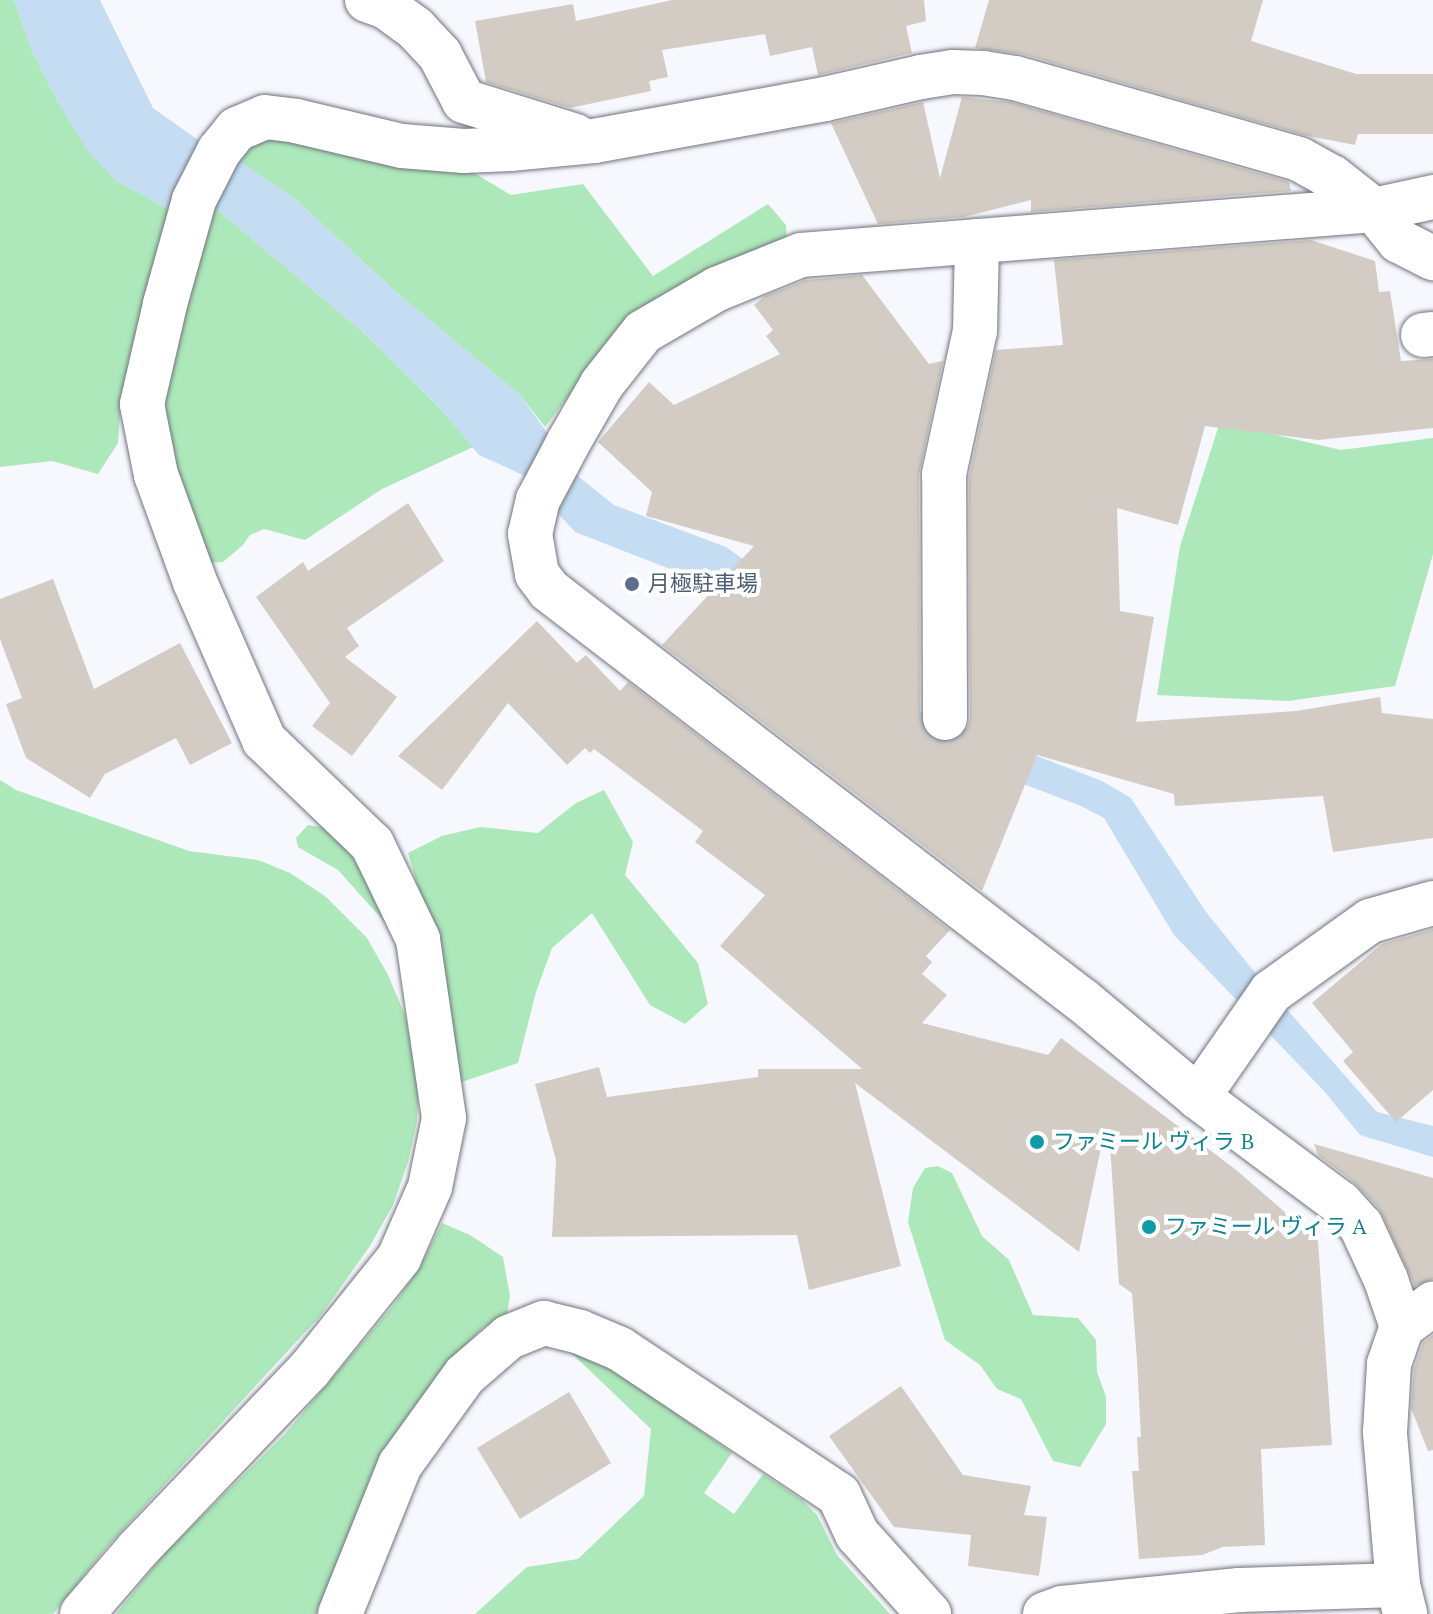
<!DOCTYPE html>
<meta charset="utf-8">
<style>
body{margin:0}
#map{position:relative;width:1433px;height:1614px;overflow:hidden;background:#f6f8fe;font-family:Lora,"Noto Sans JP",serif}
div>[style]{position:absolute}
.green>*{inset:0;background:#ace8b9}
.water>*{inset:0;background:#c4ddf3}
.building>*{inset:0;background:#d2ccc4}
.roads{filter:drop-shadow(0 0 2px #72747c) drop-shadow(0 0 2px #72747c)}
.minor>*{height:44px;margin:-22px;padding:0 22px;transform-origin:22px;border-radius:22px;background:#fff}
.dots>*{width:22px;height:22px;translate:-50% -50%;box-sizing:border-box;border:4px solid #fff;border-radius:50%}
span{translate:-50% -50%;white-space:nowrap;text-align:center;line-height:1.15;-webkit-text-stroke:8px #fff;paint-order:stroke}
.service-label{font-size:22px;color:#4e5e75}
.left{translate:0 -50%;text-align:left}
.culture-label{font-size:22px;color:#0d838f}
</style>
<div id="map">
<div class="green">
<div style="clip-path:polygon(0 0,14px 0,33px 53px,59px 104px,115px 180px,170px 210px,120px 415px,118px 443px,98px 474px,52px 461px,0 467px)"></div>
<div style="clip-path:polygon(275px 138px,469px 170px,511px 195px,583px 184px,653px 276px,768px 204px,786px 225px,787px 241px,587px 372px,545px 427px,520px 395px,398px 294px,295px 199px,236px 159px,238px 152px,261px 140px)"></div>
<div style="clip-path:polygon(215px 208px,363px 332px,438px 406px,473px 447px,382px 489px,305px 540px,264px 529px,250px 535px,243px 545px,223px 562px,204px 563px,172px 484px,164px 380px,206px 224px)"></div>
<div style="clip-path:polygon(1220px 422px,1341px 450px,1433px 438px,1433px 554px,1395px 686px,1288px 701px,1157px 695px,1180px 546px)"></div>
<div style="clip-path:polygon(0 780px,16px 790px,189px 851px,258px 860px,290px 873px,325px 896px,367px 938px,388px 975px,405px 1015px,419px 1080px,417px 1121px,408px 1162px,393px 1205px,370px 1246px,321px 1315px,106px 1548px,53px 1614px,0 1614px)"></div>
<div style="clip-path:polygon(604px 790px,633px 842px,625px 875px,698px 963px,708px 1004px,685px 1024px,650px 1005px,592px 913px,552px 948px,536px 992px,518px 1063px,459px 1083px,433px 940px,408px 853px,442px 836px,480px 827px,538px 833px,576px 803px)"></div>
<div style="clip-path:polygon(308px 825px,331px 829px,371px 882px,407px 947px,338px 870px,298px 847px,296px 838px)"></div>
<div style="clip-path:polygon(938px 1166px,952px 1173px,982px 1236px,1009px 1260px,1033px 1315px,1078px 1318px,1096px 1340px,1097px 1372px,1106px 1397px,1106px 1424px,1080px 1467px,1053px 1461px,1021px 1399px,997px 1389px,980px 1365px,945px 1340px,908px 1222px,913px 1188px,925px 1168px)"></div>
<div style="clip-path:polygon(442px 1223px,470px 1235px,503px 1257px,510px 1296px,507px 1314px,482px 1328px,417px 1403px,383px 1453px,316px 1614px,116px 1614px,165px 1553px,285px 1434px,393px 1306px,421px 1265px)"></div>
<div style="clip-path:polygon(564px 1346px,600px 1360px,732px 1453px,704px 1493px,734px 1514px,763px 1474px,802px 1500px,817px 1515px,837px 1555px,890px 1614px,475px 1614px,527px 1567px,578px 1559px,644px 1496px,651px 1429px)"></div>
</div>
<div class="water">
<div style="clip-path:polygon(14px 0,100px 0,153px 108px,201px 142px,241px 162px,295px 199px,398px 294px,520px 395px,579px 477px,614px 505px,726px 547px,753px 566px,897px 702px,1102px 781px,1131px 798px,1206px 912px,1261px 980px,1377px 1112px,1433px 1126px,1433px 1157px,1360px 1135px,1324px 1091px,1174px 935px,1104px 818px,1081px 806px,879px 729px,724px 590px,575px 532px,523px 475px,479px 455px,438px 406px,363px 332px,215px 208px,170px 210px,115px 180px,87px 150px,59px 104px,33px 53px)"></div>
</div>
<div class="building">
<div style="clip-path:polygon(672px 0,924px 0,926px 21px,906px 26px,912px 53px,818px 75px,812px 47px,770px 56px,765px 34px,662px 50px,668px 77px,649px 81px,651px 91px,570px 108px,486px 82px,475px 21px,573px 4px,576px 21px)"></div>
<div style="clip-path:polygon(989px 0,1263px 0,1251px 41px,1356px 74px,1433px 74px,1433px 134px,1358px 134px,1355px 145px,1308px 136px,1022px 54px,975px 48px)"></div>
<div style="clip-path:polygon(962px 97px,1010px 102px,1289px 182px,1291px 191px,1031px 212px,1031px 200px,964px 217px,878px 224px,831px 123px,923px 102px,940px 178px)"></div>
<div style="clip-path:polygon(1311px 240px,1375px 261px,1379px 292px,1390px 291px,1401px 361px,1433px 359px,1433px 428px,1318px 440px,1205px 426px,1178px 525px,1117px 508px,1120px 611px,1154px 617px,1136px 722px,1296px 711px,1380px 697px,1382px 713px,1433px 719px,1433px 838px,1333px 852px,1323px 796px,1175px 806px,1174px 794px,1037px 755px,982px 891px,662px 645px,754px 546px,646px 516px,652px 492px,598px 442px,649px 382px,674px 405px,780px 354px,766px 336px,773px 330px,754px 305px,765px 296px,806px 280px,862px 275px,929px 364px,943px 361px,919px 474px,920px 718px,923px 730px,932px 739px,946px 743px,958px 739px,966px 731px,970px 719px,969px 477px,996px 350px,1063px 345px,1054px 260px)"></div>
<div style="clip-path:polygon(408px 503px,444px 561px,347px 628px,359px 646px,345px 657px,397px 697px,352px 756px,312px 726px,330px 703px,256px 597px,303px 562px,308px 571px)"></div>
<div style="clip-path:polygon(53px 579px,94px 689px,180px 643px,232px 743px,190px 765px,176px 738px,105px 774px,90px 798px,26px 758px,6px 704px,22px 698px,0 639px,0 599px)"></div>
<div style="clip-path:polygon(537px 621px,577px 663px,586px 655px,620px 691px,628px 682px,950px 930px,926px 956px,932px 962px,922px 974px,947px 995px,922px 1023px,1048px 1055px,1061px 1038px,1235px 1169px,1318px 1241px,1332px 1445px,1261px 1449px,1265px 1545px,1223px 1547px,1202px 1555px,1139px 1559px,1132px 1471px,1139px 1471px,1137px 1437px,1141px 1437px,1137px 1361px,1132px 1293px,1119px 1284px,1109px 1129px,1105px 1129px,1079px 1252px,855px 1083px,901px 1266px,809px 1290px,797px 1235px,552px 1237px,556px 1160px,535px 1084px,599px 1067px,607px 1097px,758px 1077px,758px 1069px,862px 1069px,720px 946px,765px 895px,695px 842px,703px 831px,594px 749px,590px 753px,585px 748px,567px 765px,508px 703px,442px 790px,398px 756px)"></div>
<div style="clip-path:polygon(1433px 929px,1433px 1090px,1396px 1122px,1343px 1061px,1353px 1052px,1312px 1003px,1382px 944px)"></div>
<div style="clip-path:polygon(1314px 1144px,1433px 1178px,1433px 1279px,1415px 1286px,1380px 1210px,1355px 1183px,1318px 1155px)"></div>
<div style="clip-path:polygon(1433px 1335px,1433px 1450px,1428px 1451px,1411px 1408px,1414px 1369px,1423px 1343px)"></div>
<div style="clip-path:polygon(901px 1386px,963px 1475px,1031px 1486px,1024px 1515px,1047px 1517px,1039px 1576px,968px 1566px,971px 1535px,894px 1527px,829px 1436px)"></div>
<div style="clip-path:polygon(569px 1392px,611px 1463px,520px 1519px,477px 1448px)"></div>
</div>
<div class="roads">
<div class="minor">
<div style="left:367px;top:0;width:20px;rotate:20deg"></div>
<div style="left:386px;top:7px;width:36px;rotate:36deg"></div>
<div style="left:415px;top:28px;width:37px;rotate:47deg"></div>
<div style="left:440px;top:55px;width:52px;rotate:62.4deg"></div>
<div style="left:464px;top:101px;width:117px;rotate:17.4deg"></div>
<div style="left:1423px;top:335px;width:10px;rotate:-6deg"></div>
<div style="left:945px;top:718px;width:244px;rotate:-90.2deg"></div>
<div style="left:944px;top:474px;width:146px;rotate:-77.8deg"></div>
<div style="left:975px;top:331px;width:90px;rotate:-88.7deg"></div>
<div style="left:1198px;top:1097px;width:128px;rotate:-55.2deg"></div>
<div style="left:1271px;top:992px;width:122px;rotate:-35.6deg"></div>
<div style="left:1370px;top:921px;width:66px;rotate:-15.9deg"></div>
<div style="left:1402px;top:1327px;width:50px;rotate:-108.8deg"></div>
<div style="left:1386px;top:1280px;width:60px;rotate:-114.8deg"></div>
<div style="left:1361px;top:1226px;width:31px;rotate:-132deg"></div>
<div style="left:1340px;top:1203px;width:177px;rotate:-143.3deg"></div>
<div style="left:1198px;top:1097px;width:150px;rotate:-140.1deg"></div>
<div style="left:1083px;top:1001px;width:674px;rotate:-142.42deg"></div>
<div style="left:549px;top:590px;width:20px;rotate:-127deg"></div>
<div style="left:537px;top:574px;width:41px;rotate:-99.9deg"></div>
<div style="left:530px;top:534px;width:35px;rotate:-77deg"></div>
<div style="left:538px;top:500px;width:64px;rotate:-62.2deg"></div>
<div style="left:568px;top:443px;width:68px;rotate:-60deg"></div>
<div style="left:602px;top:384px;width:66px;rotate:-51.7deg"></div>
<div style="left:643px;top:332px;width:86px;rotate:-30.2deg"></div>
<div style="left:717px;top:289px;width:91px;rotate:-22deg"></div>
<div style="left:801px;top:255px;width:575px;rotate:-4.49deg"></div>
<div style="left:1374px;top:210px;width:60px;rotate:-12.4deg"></div>
<div style="left:1398px;top:1585px;width:154px;rotate:-94.9deg"></div>
<div style="left:1385px;top:1432px;width:68px;rotate:-86.6deg"></div>
<div style="left:1389px;top:1364px;width:39px;rotate:-71deg"></div>
<div style="left:1402px;top:1327px;width:39px;rotate:-37deg"></div>
<div style="left:82px;top:1614px;width:86px;rotate:-49.3deg"></div>
<div style="left:138px;top:1549px;width:248px;rotate:-46.3deg"></div>
<div style="left:309px;top:1370px;width:144px;rotate:-51.2deg"></div>
<div style="left:399px;top:1258px;width:77px;rotate:-66.4deg"></div>
<div style="left:430px;top:1187px;width:70px;rotate:-78.5deg"></div>
<div style="left:444px;top:1118px;width:181px;rotate:-98.3deg"></div>
<div style="left:418px;top:939px;width:106px;rotate:-115.8deg"></div>
<div style="left:372px;top:844px;width:150px;rotate:-136.1deg"></div>
<div style="left:264px;top:740px;width:172px;rotate:-113.6deg"></div>
<div style="left:195px;top:582px;width:114px;rotate:-110deg"></div>
<div style="left:156px;top:475px;width:72px;rotate:-101.2deg"></div>
<div style="left:142px;top:404px;width:103px;rotate:-77deg"></div>
<div style="left:165px;top:304px;width:108px;rotate:-74.4deg"></div>
<div style="left:194px;top:200px;width:55px;rotate:-63deg"></div>
<div style="left:219px;top:151px;width:28px;rotate:-51deg"></div>
<div style="left:237px;top:129px;width:30px;rotate:-23deg"></div>
<div style="left:265px;top:117px;width:31px;rotate:7deg"></div>
<div style="left:296px;top:121px;width:109px;rotate:13.3deg"></div>
<div style="left:402px;top:146px;width:62px;rotate:4.6deg"></div>
<div style="left:464px;top:151px;width:46px;rotate:-2.5deg"></div>
<div style="left:510px;top:149px;width:84px;rotate:-5.4deg"></div>
<div style="left:594px;top:141px;width:235px;rotate:-10.3deg"></div>
<div style="left:825px;top:99px;width:98px;rotate:-12.9deg"></div>
<div style="left:921px;top:77px;width:32px;rotate:-9deg"></div>
<div style="left:953px;top:72px;width:30px;rotate:2deg"></div>
<div style="left:983px;top:73px;width:32px;rotate:9deg"></div>
<div style="left:1015px;top:78px;width:295px;rotate:15.9deg"></div>
<div style="left:1299px;top:159px;width:38px;rotate:29deg"></div>
<div style="left:1332px;top:177px;width:53px;rotate:38.2deg"></div>
<div style="left:1374px;top:210px;width:40px;rotate:51deg"></div>
<div style="left:1399px;top:241px;width:38px;rotate:27deg"></div>
<div style="left:340px;top:1614px;width:161px;rotate:-68.1deg"></div>
<div style="left:400px;top:1465px;width:111px;rotate:-54.2deg"></div>
<div style="left:465px;top:1375px;width:58px;rotate:-40.8deg"></div>
<div style="left:509px;top:1337px;width:38px;rotate:-22deg"></div>
<div style="left:544px;top:1323px;width:37px;rotate:14deg"></div>
<div style="left:580px;top:1332px;width:43px;rotate:23deg"></div>
<div style="left:620px;top:1349px;width:263px;rotate:33.7deg"></div>
<div style="left:839px;top:1495px;width:43px;rotate:65.2deg"></div>
<div style="left:857px;top:1534px;width:108px;rotate:48deg"></div>
<div style="left:1045px;top:1614px;width:18px;rotate:-19deg"></div>
<div style="left:1062px;top:1608px;width:178px;rotate:-5.8deg"></div>
<div style="left:1239px;top:1590px;width:159px;rotate:-1.8deg"></div>
<div style="left:1398px;top:1585px;width:30px;rotate:76deg"></div>
</div>
</div>
<div class="dots">
<div style="left:632px;top:584px;background:#5c6f8a"></div>
<div style="left:1037px;top:1142px;background:#0f9aa8"></div>
<div style="left:1149px;top:1227px;background:#0f9aa8"></div>
</div>
<div class="service-label">
<span class="left" style="left:648px;top:584px">月極駐車場</span>
</div>
<div class="culture-label">
<span class="left" style="left:1053px;top:1142px">ファミール ヴィラ B</span>
<span class="left" style="left:1165px;top:1227px">ファミール ヴィラ A</span>
</div>
</div>
